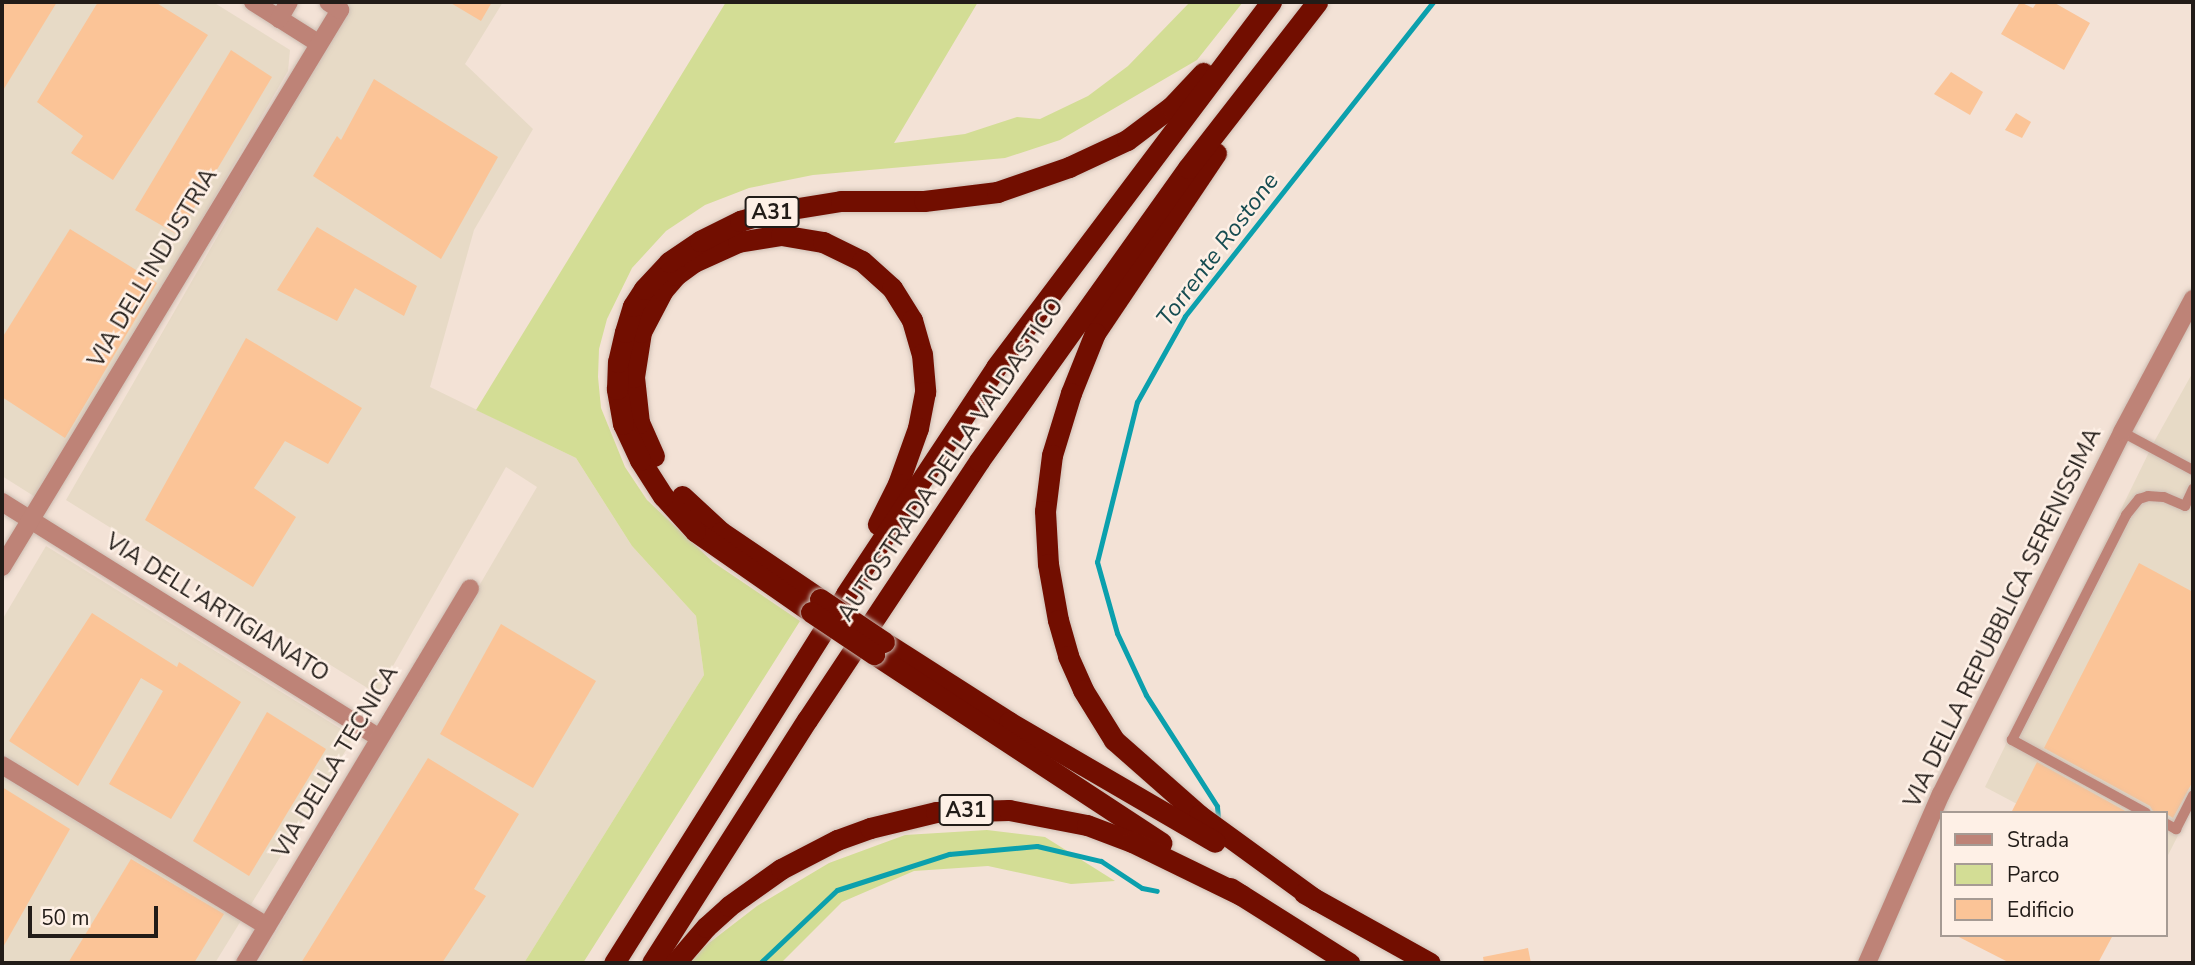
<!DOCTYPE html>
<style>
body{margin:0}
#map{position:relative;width:2195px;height:965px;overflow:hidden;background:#f3e2d6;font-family:"Nunito Sans",sans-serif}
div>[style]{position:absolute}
.industrial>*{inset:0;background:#e7dac6}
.green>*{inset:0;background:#d3dd95}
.stream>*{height:5px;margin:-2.5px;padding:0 2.5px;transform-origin:2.5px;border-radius:2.5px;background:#0ba0ad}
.building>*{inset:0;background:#fbc497}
.roads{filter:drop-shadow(0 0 2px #cdbeb4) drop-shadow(0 0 2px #cdbeb4)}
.service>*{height:10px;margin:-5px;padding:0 5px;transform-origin:5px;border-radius:5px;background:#be8377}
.minor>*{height:18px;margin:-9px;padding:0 9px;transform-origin:9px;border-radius:9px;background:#be8377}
.tertiary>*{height:18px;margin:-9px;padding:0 9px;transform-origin:9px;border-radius:9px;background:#be8377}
.motorway>*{height:21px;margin:-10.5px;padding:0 10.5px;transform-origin:10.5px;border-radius:10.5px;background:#720e00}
.bridges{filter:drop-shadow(0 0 2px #cdbeb4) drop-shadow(0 0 2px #cdbeb4)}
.motorway-bridge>*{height:21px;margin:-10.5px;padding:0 10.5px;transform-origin:10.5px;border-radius:10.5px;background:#720e00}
span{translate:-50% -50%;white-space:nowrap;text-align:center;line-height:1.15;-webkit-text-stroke:5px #fef0e6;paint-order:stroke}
.shield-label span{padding:2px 5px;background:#fef0e6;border:2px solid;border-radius:5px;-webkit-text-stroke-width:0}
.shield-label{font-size:21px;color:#221c18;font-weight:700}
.street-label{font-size:23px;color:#221c18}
.water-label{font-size:24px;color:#164c51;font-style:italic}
.frame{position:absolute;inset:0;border:4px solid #221c18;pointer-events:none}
.legend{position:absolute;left:1940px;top:811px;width:228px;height:126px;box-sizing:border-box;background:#fef0e6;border:2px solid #a69b94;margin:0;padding:9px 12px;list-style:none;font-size:21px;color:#221c18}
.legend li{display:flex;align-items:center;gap:14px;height:35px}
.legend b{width:35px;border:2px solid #a69b94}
.scale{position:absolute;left:28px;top:906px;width:130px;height:32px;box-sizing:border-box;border:4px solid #221c18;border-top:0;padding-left:9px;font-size:21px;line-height:24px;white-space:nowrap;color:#221c18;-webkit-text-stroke:5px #fef0e6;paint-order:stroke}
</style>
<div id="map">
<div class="industrial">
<div style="clip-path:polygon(2px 2px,213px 2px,290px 50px,288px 71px,40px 500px,2px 476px)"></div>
<div style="clip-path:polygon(334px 2px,503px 2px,465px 64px,533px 129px,474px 230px,430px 387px,576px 458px,632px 546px,696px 616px,704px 675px,524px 963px,258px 963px,537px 487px,506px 467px,377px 694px,66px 500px,347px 11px)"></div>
<div style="clip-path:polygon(2193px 372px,2193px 806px,2165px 861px,2165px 813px,2034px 813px,1985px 787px,2154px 442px)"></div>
<div style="clip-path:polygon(46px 546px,354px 737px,215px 963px,2px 963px,2px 620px)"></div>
</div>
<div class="green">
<div style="clip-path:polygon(726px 2px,978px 2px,894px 143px,965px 134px,1017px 117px,1040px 119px,1088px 96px,1128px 66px,1190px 2px,1243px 2px,1197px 60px,1060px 140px,1005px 158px,813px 175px,749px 188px,705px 205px,666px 231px,632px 268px,607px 319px,599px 349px,598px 377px,601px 408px,625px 467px,647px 500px,713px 562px,800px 621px,583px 963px,524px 963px,704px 675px,696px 616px,632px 546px,576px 458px,476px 410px)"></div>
<div style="clip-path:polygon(987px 830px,1045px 837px,1115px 881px,1071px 884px,988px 866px,914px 871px,842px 902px,781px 963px,689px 963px,696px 953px,757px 906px,829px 863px,905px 835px)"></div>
</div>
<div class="stream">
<div style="left:1218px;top:818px;width:12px;rotate:-95deg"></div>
<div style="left:1217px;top:806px;width:132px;rotate:-122.6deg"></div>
<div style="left:1146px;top:695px;width:68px;rotate:-115.1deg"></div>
<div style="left:1117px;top:633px;width:74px;rotate:-105.7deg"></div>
<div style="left:1097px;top:562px;width:165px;rotate:-76deg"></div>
<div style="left:1137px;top:402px;width:98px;rotate:-60.8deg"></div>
<div style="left:1185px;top:316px;width:400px;rotate:-51.7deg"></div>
<div style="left:760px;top:963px;width:106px;rotate:-43.5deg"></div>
<div style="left:837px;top:890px;width:118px;rotate:-17.8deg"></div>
<div style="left:949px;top:854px;width:88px;rotate:-5.2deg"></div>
<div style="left:1037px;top:846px;width:66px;rotate:13.2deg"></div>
<div style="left:1101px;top:861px;width:49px;rotate:33.4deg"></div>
<div style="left:1142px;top:888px;width:15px;rotate:11deg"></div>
</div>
<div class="building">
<div style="clip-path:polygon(2px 2px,57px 2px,2px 92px)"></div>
<div style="clip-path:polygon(98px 2px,155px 2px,208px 35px,113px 180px,71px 153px,83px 136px,37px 102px)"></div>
<div style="clip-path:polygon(449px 2px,492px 2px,481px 21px)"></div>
<div style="clip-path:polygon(2020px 2px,2033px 8px,2037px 2px,2053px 2px,2090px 23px,2064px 70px,2001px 34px)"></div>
<div style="clip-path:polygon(231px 50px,272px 77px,178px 235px,135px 210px)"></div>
<div style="clip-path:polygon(1951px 72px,1983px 92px,1970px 115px,1934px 94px)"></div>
<div style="clip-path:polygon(374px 79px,498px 157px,441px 259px,313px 176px,337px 136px,341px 140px)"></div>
<div style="clip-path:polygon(2016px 113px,2031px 122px,2022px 138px,2005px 130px)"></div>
<div style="clip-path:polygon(317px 227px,417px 286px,404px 316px,355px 288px,337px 321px,277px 290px)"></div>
<div style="clip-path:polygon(70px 229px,157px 283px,65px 438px,2px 397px,2px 338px)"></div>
<div style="clip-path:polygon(246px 338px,362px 408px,328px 464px,285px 441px,254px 488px,296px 517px,253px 587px,145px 520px)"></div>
<div style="clip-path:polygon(2139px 563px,2193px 592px,2193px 781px,2173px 818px,2165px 813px,2154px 813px,2150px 806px,2044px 748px)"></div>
<div style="clip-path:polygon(92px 613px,177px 667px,179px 662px,241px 702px,171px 819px,109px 784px,163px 691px,141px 678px,78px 786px,9px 741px)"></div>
<div style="clip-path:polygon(501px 624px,596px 681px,533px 788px,440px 734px)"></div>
<div style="clip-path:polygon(267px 712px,326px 749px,249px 876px,193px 841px)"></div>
<div style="clip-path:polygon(428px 758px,519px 814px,474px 889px,486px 896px,442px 963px,301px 963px)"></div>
<div style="clip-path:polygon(2037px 762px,2129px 813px,2011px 813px)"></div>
<div style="clip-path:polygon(2px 787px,70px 829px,2px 949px)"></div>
<div style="clip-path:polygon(131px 859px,224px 914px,194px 963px,68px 963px)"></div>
<div style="clip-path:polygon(1955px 935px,2113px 935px,2098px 963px,2010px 963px)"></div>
<div style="clip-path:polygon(1528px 948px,1531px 963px,1484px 963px,1483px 957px)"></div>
</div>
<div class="roads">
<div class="service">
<div style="left:2122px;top:432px;width:81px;rotate:28.2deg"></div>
<div style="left:2146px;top:813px;width:153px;rotate:-151.4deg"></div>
<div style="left:2012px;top:740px;width:252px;rotate:-63.1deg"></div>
<div style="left:2126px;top:515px;width:21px;rotate:-51deg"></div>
<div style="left:2139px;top:499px;width:9px;rotate:-18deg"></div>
<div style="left:2148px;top:496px;width:16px;rotate:4deg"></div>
<div style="left:2164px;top:497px;width:23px;rotate:23deg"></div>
<div style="left:2185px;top:506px;width:19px;rotate:-65deg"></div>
<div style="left:2165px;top:823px;width:13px;rotate:29deg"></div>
<div style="left:2176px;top:829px;width:38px;rotate:-63deg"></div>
</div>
<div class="minor">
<div style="left:253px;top:2px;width:77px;rotate:32.2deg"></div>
<div style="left:279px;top:19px;width:20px;rotate:-60deg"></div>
<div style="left:2px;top:502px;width:445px;rotate:32deg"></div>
<div style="left:2px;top:567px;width:652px;rotate:-58.75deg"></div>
<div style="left:340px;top:10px;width:14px;rotate:-146deg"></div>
<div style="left:2px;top:765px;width:310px;rotate:31.3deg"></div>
<div style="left:245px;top:963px;width:437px;rotate:-59deg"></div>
</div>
<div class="tertiary">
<div style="left:1867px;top:963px;width:184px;rotate:-66.4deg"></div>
<div style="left:1941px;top:794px;width:405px;rotate:-63.4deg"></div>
<div style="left:2122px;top:432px;width:151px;rotate:-61.9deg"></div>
</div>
<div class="motorway">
<div style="left:1216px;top:153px;width:217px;rotate:123.9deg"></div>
<div style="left:1095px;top:333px;width:65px;rotate:111.8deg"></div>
<div style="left:1071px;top:393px;width:65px;rotate:107deg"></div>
<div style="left:1052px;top:455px;width:56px;rotate:97.1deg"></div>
<div style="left:1045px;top:511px;width:53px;rotate:86.8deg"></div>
<div style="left:1048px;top:564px;width:57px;rotate:79.9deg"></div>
<div style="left:1058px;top:620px;width:37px;rotate:74deg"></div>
<div style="left:1068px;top:656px;width:37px;rotate:66deg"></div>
<div style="left:1083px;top:690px;width:59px;rotate:58.2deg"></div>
<div style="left:1114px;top:740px;width:113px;rotate:41.4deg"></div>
<div style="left:1199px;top:815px;width:145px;rotate:36deg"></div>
<div style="left:654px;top:456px;width:36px;rotate:-114deg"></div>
<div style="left:639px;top:423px;width:46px;rotate:-96.2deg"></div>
<div style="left:634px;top:377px;width:46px;rotate:-81.2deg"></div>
<div style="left:641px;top:332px;width:47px;rotate:-62.4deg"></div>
<div style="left:663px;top:290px;width:20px;rotate:-49deg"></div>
<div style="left:676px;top:275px;width:22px;rotate:-36deg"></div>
<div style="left:694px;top:262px;width:48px;rotate:-24.4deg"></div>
<div style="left:738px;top:242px;width:44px;rotate:-9.2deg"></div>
<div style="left:781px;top:235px;width:43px;rotate:9.5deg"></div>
<div style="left:823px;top:242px;width:43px;rotate:26deg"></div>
<div style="left:862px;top:261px;width:40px;rotate:42deg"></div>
<div style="left:892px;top:288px;width:38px;rotate:58deg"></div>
<div style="left:912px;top:320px;width:35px;rotate:74deg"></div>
<div style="left:922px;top:354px;width:38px;rotate:85deg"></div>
<div style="left:925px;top:392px;width:37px;rotate:101deg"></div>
<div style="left:918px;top:428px;width:59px;rotate:109.7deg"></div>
<div style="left:898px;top:484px;width:45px;rotate:116.6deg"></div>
<div style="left:682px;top:496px;width:53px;rotate:42.7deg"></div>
<div style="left:721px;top:532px;width:120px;rotate:34.1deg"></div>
<div style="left:811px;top:612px;width:141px;rotate:-145.1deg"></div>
<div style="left:695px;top:531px;width:47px;rotate:-132.4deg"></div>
<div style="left:663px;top:496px;width:43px;rotate:-122.6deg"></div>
<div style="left:640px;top:460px;width:40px;rotate:-115deg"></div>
<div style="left:623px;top:424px;width:36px;rotate:-100deg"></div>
<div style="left:617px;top:389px;width:27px;rotate:-88deg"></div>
<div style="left:618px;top:362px;width:31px;rotate:-77deg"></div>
<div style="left:625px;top:332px;width:27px;rotate:-73deg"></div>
<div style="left:633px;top:306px;width:20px;rotate:-57deg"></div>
<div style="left:644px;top:289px;width:37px;rotate:-47deg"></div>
<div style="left:669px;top:262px;width:37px;rotate:-34deg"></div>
<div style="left:700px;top:241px;width:45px;rotate:-26.6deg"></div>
<div style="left:740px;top:221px;width:28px;rotate:-17deg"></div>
<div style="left:767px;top:213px;width:75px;rotate:-9.2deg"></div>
<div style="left:841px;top:201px;width:83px"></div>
<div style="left:924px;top:201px;width:74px;rotate:-7deg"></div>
<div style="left:997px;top:192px;width:76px;rotate:-19.1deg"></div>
<div style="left:1069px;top:167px;width:64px;rotate:-25deg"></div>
<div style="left:1127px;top:140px;width:55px;rotate:-36.9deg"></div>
<div style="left:1171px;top:107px;width:47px;rotate:-46.7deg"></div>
<div style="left:884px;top:642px;width:148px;rotate:32.6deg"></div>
<div style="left:1009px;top:722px;width:238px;rotate:30.2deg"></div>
<div style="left:874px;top:654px;width:344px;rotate:33.3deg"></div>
<div style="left:1230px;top:888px;width:141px;rotate:32.2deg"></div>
<div style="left:1304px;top:893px;width:144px;rotate:29.1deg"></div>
<div style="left:614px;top:963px;width:436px;rotate:-57.8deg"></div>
<div style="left:846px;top:594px;width:272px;rotate:-56.5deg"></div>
<div style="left:996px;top:367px;width:457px;rotate:-53deg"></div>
<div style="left:652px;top:963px;width:288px;rotate:-57.5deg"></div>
<div style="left:807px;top:720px;width:311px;rotate:-56.4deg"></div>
<div style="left:979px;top:461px;width:360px;rotate:-54.5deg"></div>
<div style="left:1188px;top:168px;width:210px;rotate:-52.1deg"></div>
<div style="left:675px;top:963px;width:48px;rotate:-49.3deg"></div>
<div style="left:706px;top:927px;width:31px;rotate:-42deg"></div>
<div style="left:729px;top:906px;width:64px;rotate:-35.4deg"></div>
<div style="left:781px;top:869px;width:63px;rotate:-27.4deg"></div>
<div style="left:837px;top:840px;width:35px;rotate:-20deg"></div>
<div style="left:870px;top:828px;width:68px;rotate:-13.6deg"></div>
<div style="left:936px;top:812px;width:73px;rotate:-1.6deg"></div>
<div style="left:1009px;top:810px;width:79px;rotate:10.9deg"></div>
<div style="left:1087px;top:825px;width:48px;rotate:20.7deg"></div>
<div style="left:1132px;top:842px;width:121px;rotate:25.9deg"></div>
</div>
</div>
<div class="bridges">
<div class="motorway-bridge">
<div style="left:820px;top:599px;width:77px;rotate:33.9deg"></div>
<div style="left:811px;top:612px;width:76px;rotate:33.7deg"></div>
</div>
</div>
<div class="shield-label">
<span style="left:772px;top:212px">A31</span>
<span style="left:966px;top:810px">A31</span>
</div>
<div class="street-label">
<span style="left:153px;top:268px;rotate:-59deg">VIA DELL'INDUSTRIA</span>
<span style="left:951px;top:460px;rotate:-56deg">AUTOSTRADA DELLA VALDASTICO</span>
<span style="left:217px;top:608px;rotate:32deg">VIA DELL'ARTIGIANATO</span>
<span style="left:2003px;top:618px;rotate:-64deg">VIA DELLA REPUBBLICA SERENISSIMA</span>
<span style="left:336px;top:762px;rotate:-59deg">VIA DELLA TECNICA</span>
</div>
<div class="water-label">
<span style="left:1218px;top:250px;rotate:-53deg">Torrente Rostone</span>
</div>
<div class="frame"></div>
<ul class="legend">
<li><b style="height:9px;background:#be8377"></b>Strada</li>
<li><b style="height:19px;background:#d3dd95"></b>Parco</li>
<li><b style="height:19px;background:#fbc497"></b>Edificio</li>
</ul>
<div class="scale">50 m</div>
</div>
